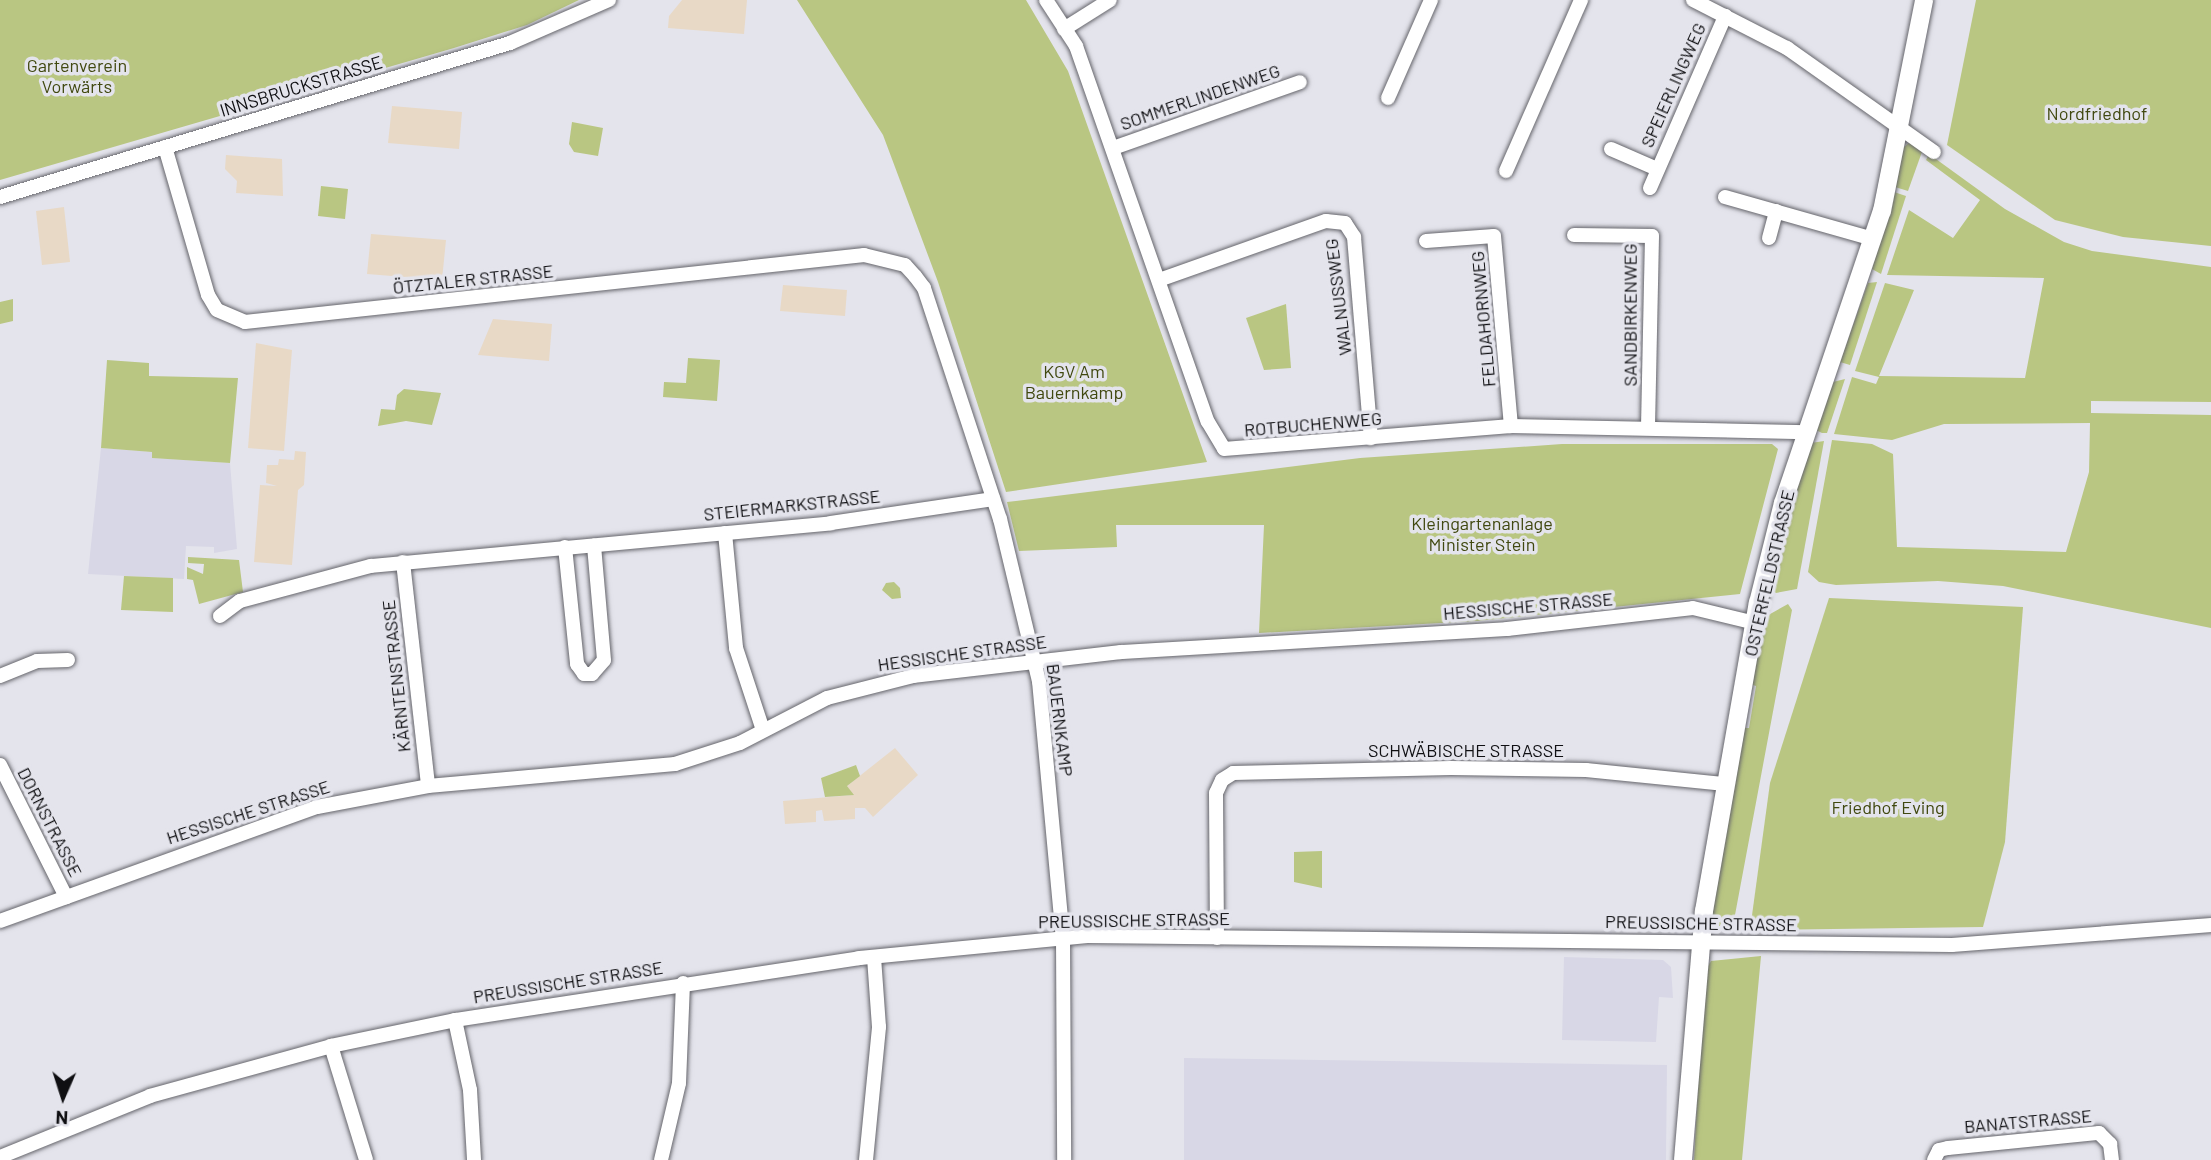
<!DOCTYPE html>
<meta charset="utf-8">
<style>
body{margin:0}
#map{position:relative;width:2211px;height:1160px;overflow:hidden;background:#e4e4ec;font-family:Barlow,sans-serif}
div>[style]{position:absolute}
.industrial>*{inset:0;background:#e8d9c6}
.built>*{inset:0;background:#d8d7e6}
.green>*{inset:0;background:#b9c682}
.roads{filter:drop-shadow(0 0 2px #65656b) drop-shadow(0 0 2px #65656b)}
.minor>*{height:14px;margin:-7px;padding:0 7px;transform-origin:7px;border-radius:7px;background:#fff}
.tertiary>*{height:18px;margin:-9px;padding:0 9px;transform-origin:9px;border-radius:9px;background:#fff}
span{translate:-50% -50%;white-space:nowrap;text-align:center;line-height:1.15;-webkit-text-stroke:7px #e4e4ec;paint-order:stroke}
.park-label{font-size:18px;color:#40480f}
.street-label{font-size:18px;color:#0f0f12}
.north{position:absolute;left:28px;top:1062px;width:70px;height:70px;-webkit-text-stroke:5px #e4e4ec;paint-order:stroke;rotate:183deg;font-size:19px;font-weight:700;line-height:28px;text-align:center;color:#0f0f12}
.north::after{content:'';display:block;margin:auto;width:24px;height:32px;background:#0f0f12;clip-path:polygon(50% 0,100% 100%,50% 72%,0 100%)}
</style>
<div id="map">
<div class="industrial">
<div style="clip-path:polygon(682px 0,747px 0,744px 34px,668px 28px,669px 16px)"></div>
<div style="clip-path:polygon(392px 106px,462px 112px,459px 149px,388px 143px)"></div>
<div style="clip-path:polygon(226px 155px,282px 159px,283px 196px,236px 193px,237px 181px,225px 169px)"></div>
<div style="clip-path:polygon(64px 207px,70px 262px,42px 265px,36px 211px)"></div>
<div style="clip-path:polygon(371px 234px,446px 240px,442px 280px,367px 274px)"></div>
<div style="clip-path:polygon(783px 285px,847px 290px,845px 316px,780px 311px)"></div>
<div style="clip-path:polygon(493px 319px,552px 324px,549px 361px,478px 355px)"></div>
<div style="clip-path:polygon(256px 343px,292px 350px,284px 451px,248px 448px)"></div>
<div style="clip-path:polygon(295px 451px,306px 452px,304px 485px,298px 490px,292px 565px,254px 562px,260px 485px,277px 486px,266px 483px,267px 465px,278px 465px,279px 459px,294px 460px)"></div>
<div style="clip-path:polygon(895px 748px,918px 775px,873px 817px,865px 808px,855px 808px,855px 819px,824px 821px,822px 810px,816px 811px,816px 822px,785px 824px,783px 801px,853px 795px,847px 786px)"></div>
</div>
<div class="built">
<div style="clip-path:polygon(101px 448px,153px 452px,153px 458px,230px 463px,237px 549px,214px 553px,214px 547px,186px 546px,184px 579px,88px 574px)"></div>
<div style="clip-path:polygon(1564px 957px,1663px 960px,1671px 967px,1673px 998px,1659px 997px,1656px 1042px,1562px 1040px)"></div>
<div style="clip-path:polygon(1184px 1058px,1667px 1065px,1666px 1160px,1184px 1160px)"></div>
</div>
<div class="green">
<div style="clip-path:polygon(0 0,579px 0,527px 25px,454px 48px,0 180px)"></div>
<div style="clip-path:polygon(797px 0,1026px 0,1068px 71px,1207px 462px,1006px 492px,938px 282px,883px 135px)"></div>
<div style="clip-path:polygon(1976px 0,2211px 0,2211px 246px,2123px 237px,2055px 220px,1947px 145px)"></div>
<div style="clip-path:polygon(572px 122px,603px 128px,598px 156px,574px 152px,569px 144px)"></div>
<div style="clip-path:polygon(1910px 142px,1923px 149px,1908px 191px,1895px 187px,1903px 148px)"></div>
<div style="clip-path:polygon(1929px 154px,2005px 209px,2064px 242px,2092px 251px,2211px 267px,2211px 402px,2091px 401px,2091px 413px,2211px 415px,2211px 628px,2003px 586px,1938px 581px,1836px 585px,1819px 582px,1808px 572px,1832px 440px,1872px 444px,1893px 454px,1897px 547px,2066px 552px,2089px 472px,2090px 423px,1944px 424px,1892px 440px,1834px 434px,1852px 377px,1876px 384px,1879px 377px,1855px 371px,1885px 283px,1914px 290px,1879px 376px,2025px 378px,2044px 278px,1887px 275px,1909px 210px,1953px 238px,1980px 200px,1926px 160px)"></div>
<div style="clip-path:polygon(321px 186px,348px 189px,345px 219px,318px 216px)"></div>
<div style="clip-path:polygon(1894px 192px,1906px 196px,1881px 274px,1872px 269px)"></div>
<div style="clip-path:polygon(1877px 282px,1850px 365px,1840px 362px,1868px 283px)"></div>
<div style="clip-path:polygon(13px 299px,13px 321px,0 324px,0 302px)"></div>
<div style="clip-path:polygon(1286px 304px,1291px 368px,1264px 370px,1246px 318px)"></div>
<div style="clip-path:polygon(688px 358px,720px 360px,717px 401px,663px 397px,664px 382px,686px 383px)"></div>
<div style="clip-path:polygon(107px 360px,149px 363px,149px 376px,238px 378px,230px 463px,152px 458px,152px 452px,101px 448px)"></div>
<div style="clip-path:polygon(1845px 379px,1827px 433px,1822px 433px,1816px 430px,1833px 382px)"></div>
<div style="clip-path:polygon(404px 389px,441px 393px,432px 425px,406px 421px,378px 426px,381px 409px,395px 410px,397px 395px)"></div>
<div style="clip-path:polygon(1824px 441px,1797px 589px,1776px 593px,1769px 588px,1791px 505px,1811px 443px)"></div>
<div style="clip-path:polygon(1562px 444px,1772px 444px,1778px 449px,1740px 594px,1477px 621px,1259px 633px,1264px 525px,1116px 525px,1117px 547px,1019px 551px,1007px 502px,1360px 458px)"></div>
<div style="clip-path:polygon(188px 557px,239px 560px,243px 592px,199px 604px,193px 580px,187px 579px,187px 567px,203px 574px,204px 564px,188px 563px)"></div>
<div style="clip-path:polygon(124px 576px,173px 578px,173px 612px,121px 610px)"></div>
<div style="clip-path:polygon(894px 582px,900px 588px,901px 598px,892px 599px,882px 590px,886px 583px)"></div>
<div style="clip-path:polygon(1829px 598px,2023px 607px,2005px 842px,1983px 927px,1750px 930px,1770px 783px)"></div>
<div style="clip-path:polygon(1788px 604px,1792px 610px,1732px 931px,1717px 928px,1711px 921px,1742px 728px,1749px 728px,1756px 686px,1750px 684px,1763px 618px)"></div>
<div style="clip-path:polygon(856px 765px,860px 776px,847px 786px,854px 795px,825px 797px,821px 778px)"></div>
<div style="clip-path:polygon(1322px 851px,1322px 888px,1294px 882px,1294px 852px)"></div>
<div style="clip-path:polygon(1761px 956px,1742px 1160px,1694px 1160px,1704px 973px,1711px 961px)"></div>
</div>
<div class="roads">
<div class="minor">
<div style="left:1046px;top:0;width:55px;rotate:56.9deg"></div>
<div style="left:1076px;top:46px;width:398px;rotate:70.7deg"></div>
<div style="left:1208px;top:422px;width:31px;rotate:59deg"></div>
<div style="left:1224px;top:449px;width:288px;rotate:-4.6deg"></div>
<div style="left:1511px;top:426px;width:296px;rotate:1.2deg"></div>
<div style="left:1693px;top:0;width:106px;rotate:27.1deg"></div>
<div style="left:1787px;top:48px;width:180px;rotate:35.3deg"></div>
<div style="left:1064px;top:29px;width:54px;rotate:-32.2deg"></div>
<div style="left:1388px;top:98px;width:107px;rotate:-66.3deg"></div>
<div style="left:165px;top:147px;width:154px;rotate:73.8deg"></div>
<div style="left:208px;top:295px;width:17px;rotate:59deg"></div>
<div style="left:217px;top:310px;width:30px;rotate:23deg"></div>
<div style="left:245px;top:322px;width:623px;rotate:-6.18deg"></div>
<div style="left:864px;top:255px;width:42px;rotate:13.7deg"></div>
<div style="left:905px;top:265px;width:15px;rotate:48deg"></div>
<div style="left:915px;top:276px;width:15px;rotate:53deg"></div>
<div style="left:924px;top:288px;width:243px;rotate:71.8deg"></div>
<div style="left:1000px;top:519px;width:167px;rotate:76.5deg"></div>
<div style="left:1039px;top:681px;width:258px;rotate:84.7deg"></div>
<div style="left:1063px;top:938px;width:222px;rotate:89.7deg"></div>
<div style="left:1113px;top:148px;width:198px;rotate:-19.4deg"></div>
<div style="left:1611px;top:149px;width:50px;rotate:23.5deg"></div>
<div style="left:1506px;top:171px;width:187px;rotate:-66.3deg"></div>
<div style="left:1650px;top:188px;width:188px;rotate:-66.4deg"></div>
<div style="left:0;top:197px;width:533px;rotate:-16.8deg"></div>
<div style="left:510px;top:43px;width:108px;rotate:-23.5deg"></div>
<div style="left:1725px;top:197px;width:154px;rotate:15.8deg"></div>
<div style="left:1574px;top:235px;width:78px;rotate:0.7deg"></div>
<div style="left:1652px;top:236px;width:192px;rotate:91.2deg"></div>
<div style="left:1769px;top:238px;width:28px;rotate:-75deg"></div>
<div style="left:1426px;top:241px;width:68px;rotate:-4.2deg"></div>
<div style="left:1494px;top:236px;width:191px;rotate:84.9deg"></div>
<div style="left:1159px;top:280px;width:177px;rotate:-19.5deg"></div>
<div style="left:1326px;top:221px;width:19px;rotate:6deg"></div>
<div style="left:1345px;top:223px;width:17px;rotate:57deg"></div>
<div style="left:1354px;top:237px;width:202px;rotate:85.2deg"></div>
<div style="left:725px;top:533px;width:116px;rotate:84.5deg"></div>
<div style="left:736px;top:648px;width:86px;rotate:71.8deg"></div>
<div style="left:565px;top:547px;width:118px;rotate:84.1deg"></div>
<div style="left:577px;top:664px;width:12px;rotate:55deg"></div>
<div style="left:584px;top:674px;width:8px"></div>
<div style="left:592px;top:674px;width:18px;rotate:-49deg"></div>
<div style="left:604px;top:660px;width:115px;rotate:-95deg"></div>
<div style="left:403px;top:562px;width:225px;rotate:83.6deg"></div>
<div style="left:220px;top:616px;width:25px;rotate:-37deg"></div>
<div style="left:240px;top:601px;width:136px;rotate:-15deg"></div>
<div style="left:371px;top:566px;width:462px;rotate:-5.3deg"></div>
<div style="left:831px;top:523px;width:164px;rotate:-8.4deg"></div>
<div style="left:0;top:676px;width:40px;rotate:-22deg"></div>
<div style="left:37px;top:661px;width:31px;rotate:-2deg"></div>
<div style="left:0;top:765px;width:148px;rotate:63.4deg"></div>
<div style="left:0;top:921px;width:337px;rotate:-19.8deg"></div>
<div style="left:317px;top:807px;width:113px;rotate:-10.7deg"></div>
<div style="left:428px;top:786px;width:248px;rotate:-5.1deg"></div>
<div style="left:675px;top:764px;width:68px;rotate:-17.9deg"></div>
<div style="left:740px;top:743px;width:98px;rotate:-27.3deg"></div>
<div style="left:827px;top:698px;width:89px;rotate:-14.3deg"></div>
<div style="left:913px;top:676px;width:209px;rotate:-6.6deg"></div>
<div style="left:1121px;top:652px;width:387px;rotate:-3.4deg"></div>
<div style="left:1507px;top:629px;width:187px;rotate:-6.4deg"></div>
<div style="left:1693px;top:608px;width:64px;rotate:13.6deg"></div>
<div style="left:1217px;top:938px;width:145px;rotate:-90.4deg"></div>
<div style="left:1216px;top:793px;width:14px;rotate:-65deg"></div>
<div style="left:1222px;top:780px;width:13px;rotate:-32deg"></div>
<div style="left:1233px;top:773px;width:218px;rotate:-1.3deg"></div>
<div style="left:1451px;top:768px;width:135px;rotate:0.8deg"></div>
<div style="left:1586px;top:770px;width:140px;rotate:5.8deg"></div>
<div style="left:455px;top:1020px;width:72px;rotate:77.9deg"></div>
<div style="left:470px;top:1090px;width:70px;rotate:86.7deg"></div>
<div style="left:331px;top:1046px;width:119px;rotate:72.9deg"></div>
<div style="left:0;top:1157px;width:162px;rotate:-22.1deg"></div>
<div style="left:150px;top:1096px;width:188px;rotate:-15.4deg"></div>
<div style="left:331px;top:1046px;width:127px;rotate:-11.8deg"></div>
<div style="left:455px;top:1020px;width:409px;rotate:-8.7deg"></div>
<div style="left:859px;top:958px;width:230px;rotate:-5.5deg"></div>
<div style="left:1088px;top:936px;width:864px;rotate:0.6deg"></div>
<div style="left:1952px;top:945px;width:260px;rotate:-4.4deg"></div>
<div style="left:661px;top:1160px;width:79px;rotate:-76.8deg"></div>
<div style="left:679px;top:1083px;width:100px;rotate:-87.7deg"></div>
<div style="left:866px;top:1160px;width:134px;rotate:-84.4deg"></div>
<div style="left:879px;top:1027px;width:70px;rotate:-94.1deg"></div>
<div style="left:1934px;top:1160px;width:11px;rotate:-63deg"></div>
<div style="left:1939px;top:1150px;width:9px;rotate:-13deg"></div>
<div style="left:1948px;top:1148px;width:152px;rotate:-5.7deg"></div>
<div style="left:2099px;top:1133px;width:16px;rotate:45deg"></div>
<div style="left:2110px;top:1144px;width:16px;rotate:83deg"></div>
</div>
<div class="tertiary">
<div style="left:1683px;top:1160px;width:250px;rotate:-85.2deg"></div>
<div style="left:1704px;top:911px;width:313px;rotate:-80.1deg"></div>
<div style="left:1758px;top:603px;width:103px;rotate:-76deg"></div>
<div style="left:1783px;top:503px;width:308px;rotate:-71.3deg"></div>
<div style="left:1882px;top:211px;width:215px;rotate:-78.7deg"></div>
</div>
</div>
<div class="park-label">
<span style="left:77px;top:76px">Gartenverein<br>Vorwärts</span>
<span style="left:2097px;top:113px">Nordfriedhof</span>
<span style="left:1074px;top:382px">KGV Am<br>Bauernkamp</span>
<span style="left:1482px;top:534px">Kleingartenanlage<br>Minister Stein</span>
<span style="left:1888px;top:807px">Friedhof Eving</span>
</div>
<div class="street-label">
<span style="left:1673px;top:85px;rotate:-66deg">SPEIERLINGWEG</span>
<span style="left:301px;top:86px;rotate:-17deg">INNSBRUCKSTRASSE</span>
<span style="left:1200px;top:97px;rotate:-19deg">SOMMERLINDENWEG</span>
<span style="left:473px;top:279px;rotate:-6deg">ÖTZTALER STRASSE</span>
<span style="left:1338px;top:297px;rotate:-97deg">WALNUSSWEG</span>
<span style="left:1630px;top:315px;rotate:-90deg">SANDBIRKENWEG</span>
<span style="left:1483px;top:319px;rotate:-95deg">FELDAHORNWEG</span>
<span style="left:1313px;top:424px;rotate:-5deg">ROTBUCHENWEG</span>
<span style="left:792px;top:505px;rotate:-6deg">STEIERMARKSTRASSE</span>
<span style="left:1769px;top:573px;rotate:-77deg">OSTERFELDSTRASSE</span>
<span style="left:1528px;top:606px;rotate:-5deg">HESSISCHE STRASSE</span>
<span style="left:962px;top:653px;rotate:-8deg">HESSISCHE STRASSE</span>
<span style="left:396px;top:676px;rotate:-96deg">KÄRNTENSTRASSE</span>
<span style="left:1060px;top:720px;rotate:83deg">BAUERNKAMP</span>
<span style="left:1466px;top:750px">SCHWÄBISCHE STRASSE</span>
<span style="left:248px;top:812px;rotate:-18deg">HESSISCHE STRASSE</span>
<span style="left:50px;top:822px;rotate:63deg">DORNSTRASSE</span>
<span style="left:1134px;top:920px;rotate:-1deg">PREUSSISCHE STRASSE</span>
<span style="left:1701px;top:923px;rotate:1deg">PREUSSISCHE STRASSE</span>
<span style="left:568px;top:982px;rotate:-9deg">PREUSSISCHE STRASSE</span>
<span style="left:2028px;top:1121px;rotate:-5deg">BANATSTRASSE</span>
</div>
<div class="north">N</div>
</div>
